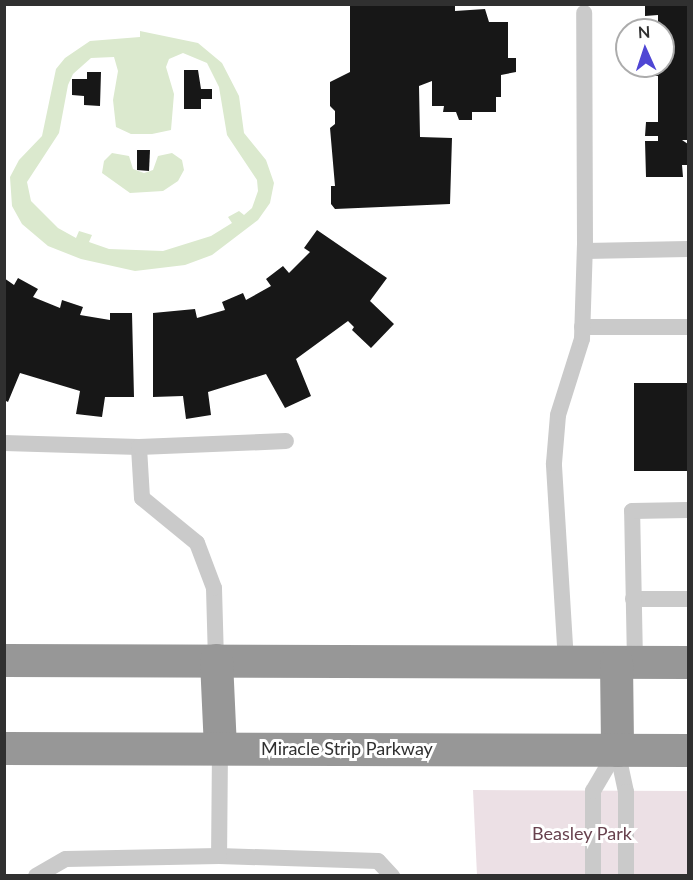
<!DOCTYPE html>
<style>
body{margin:0}
#map{position:relative;width:693px;height:880px;overflow:hidden;background:#fff;font-family:Lato,sans-serif}
div>[style]{position:absolute}
.green>*{inset:0;background:#ece0e5}
.water>*{inset:0;background:#dbe9ce}
.building>*{inset:0;background:#171717}
.lane>*{height:16px;margin:-8px;padding:0 8px;transform-origin:8px;border-radius:8px;background:#cacaca}
.highway>*{height:33px;margin:-16.5px;padding:0 16.5px;transform-origin:16.5px;border-radius:16.5px;background:#979797}
span{translate:-50% -50%;white-space:nowrap;text-align:center;line-height:1.15;-webkit-text-stroke:6px #fff;paint-order:stroke}
.street-label{font-size:18px;color:#303030}
.park-label{font-size:18px;color:#68424e}
.frame{position:absolute;inset:0;border:6px solid #303030;pointer-events:none}
.north{position:absolute;left:615px;top:18px;width:60px;height:60px;box-sizing:border-box;background:#fff;border:2px solid #acacac;border-radius:50%;rotate:357deg;font-size:16px;font-weight:700;line-height:24px;text-align:center;color:#303030}
.north::after{content:'';display:block;margin:auto;width:21px;height:27px;background:#4f46d4;clip-path:polygon(50% 0,100% 100%,50% 72%,0 100%)}
</style>
<div id="map">
<div class="green">
<div style="clip-path:polygon(473px 790px,688px 791px,688px 875px,477px 875px)"></div>
</div>
<div class="water">
<div style="clip-path:polygon(evenodd,140px 31px,198px 43px,222px 63px,239px 96px,244px 133px,266px 160px,274px 183px,270px 203px,258px 220px,212px 255px,185px 265px,135px 271px,81px 259px,48px 246px,22px 224px,12px 206px,10px 177px,19px 160px,42px 136px,56px 69px,65px 58px,90px 41px,140px 37px,140px 31px,183px 53px,207px 63px,219px 87px,227px 135px,257px 180px,258px 191px,252px 208px,244px 215px,239px 211px,228px 217px,232px 223px,211px 236px,163px 251px,109px 249px,89px 242px,92px 235px,79px 231px,76px 238px,58px 228px,31px 201px,27px 182px,59px 133px,68px 85px,73px 74px,91px 58px,114px 57px,118px 71px,113px 100px,116px 127px,131px 134px,152px 134px,171px 130px,174px 94px,166px 67px,169px 59px,183px 53px)"></div>
<div style="clip-path:polygon(112px 153px,129px 156px,133px 169px,144px 173px,153px 170px,158px 156px,172px 153px,182px 160px,184px 170px,178px 181px,163px 191px,130px 193px,102px 173px,104px 161px)"></div>
</div>
<div class="building">
<div style="clip-path:polygon(350px 4px,455px 4px,455px 11px,485px 9px,489px 22px,508px 22px,508px 58px,516px 58px,516px 72px,501px 75px,501px 97px,496px 97px,496px 112px,472px 112px,472px 120px,459px 120px,456px 112px,443px 112px,444px 106px,432px 106px,432px 81px,419px 86px,420px 137px,452px 138px,450px 204px,335px 209px,331px 204px,331px 186px,335px 186px,330px 128px,335px 124px,335px 111px,330px 106px,330px 82px,350px 72px)"></div>
<div style="clip-path:polygon(645px 4px,688px 4px,688px 140px,682px 140px,688px 144px,688px 165px,682px 165px,683px 177px,646px 177px,645px 141px,658px 141px,658px 136px,645px 136px,646px 122px,658px 122px,658px 76px,646px 76px,645px 66px,663px 66px,663px 30px,658px 30px,658px 15px,645px 16px)"></div>
<div style="clip-path:polygon(184px 70px,198px 70px,201px 89px,212px 89px,212px 99px,201px 99px,201px 109px,184px 109px)"></div>
<div style="clip-path:polygon(87px 72px,101px 72px,100px 106px,84px 105px,84px 96px,72px 95px,72px 79px,87px 79px)"></div>
<div style="clip-path:polygon(137px 150px,150px 150px,149px 171px,137px 170px)"></div>
<div style="clip-path:polygon(317px 230px,387px 278px,370px 301px,394px 324px,371px 348px,352px 330px,354px 327px,348px 321px,296px 359px,311px 396px,285px 408px,266px 374px,208px 392px,211px 415px,186px 419px,183px 396px,153px 397px,153px 313px,195px 309px,197px 318px,225px 310px,222px 302px,243px 293px,246px 300px,271px 286px,266px 279px,283px 266px,289px 273px,310px 252px,304px 248px)"></div>
<div style="clip-path:polygon(4px 278px,14px 285px,18px 278px,38px 289px,33px 297px,60px 308px,62px 300px,83px 307px,80px 315px,110px 320px,110px 313px,132px 313px,134px 397px,105px 397px,102px 417px,76px 414px,80px 391px,20px 373px,8px 402px,4px 400px)"></div>
<div style="clip-path:polygon(634px 383px,688px 383px,688px 471px,634px 471px)"></div>
</div>
<div class="lane">
<div style="left:585px;top:251px;width:103px;rotate:-1.1deg"></div>
<div style="left:582px;top:327px;width:106px"></div>
<div style="left:4px;top:443px;width:135px;rotate:1.7deg"></div>
<div style="left:633px;top:599px;width:55px"></div>
<div style="left:216px;top:660px;width:72px;rotate:-91.6deg"></div>
<div style="left:214px;top:588px;width:48px;rotate:-110.7deg"></div>
<div style="left:197px;top:543px;width:71px;rotate:-140.7deg"></div>
<div style="left:142px;top:498px;width:51px;rotate:-93.4deg"></div>
<div style="left:139px;top:447px;width:147px;rotate:-2.3deg"></div>
<div style="left:566px;top:662px;width:199px;rotate:-93.5deg"></div>
<div style="left:554px;top:463px;width:48px;rotate:-85.2deg"></div>
<div style="left:558px;top:415px;width:80px;rotate:-72.5deg"></div>
<div style="left:582px;top:339px;width:94px;rotate:-88.2deg"></div>
<div style="left:585px;top:245px;width:232px;rotate:-90.2deg"></div>
<div style="left:635px;top:662px;width:151px;rotate:-91.1deg"></div>
<div style="left:632px;top:511px;width:56px;rotate:-1deg"></div>
<div style="left:220px;top:748px;width:108px;rotate:90.5deg"></div>
<div style="left:219px;top:856px;width:159px;rotate:1.8deg"></div>
<div style="left:378px;top:861px;width:21px;rotate:47deg"></div>
<div style="left:617px;top:750px;width:43px;rotate:77.9deg"></div>
<div style="left:626px;top:792px;width:84px;rotate:90deg"></div>
<div style="left:36px;top:876px;width:34px;rotate:-30deg"></div>
<div style="left:66px;top:859px;width:153px;rotate:-1.1deg"></div>
<div style="left:593px;top:876px;width:85px;rotate:-90deg"></div>
<div style="left:593px;top:791px;width:48px;rotate:-59.7deg"></div>
</div>
<div class="highway">
<div style="left:4px;top:660px;width:684px;rotate:0.17deg"></div>
<div style="left:216px;top:660px;width:88px;rotate:87.4deg"></div>
<div style="left:616px;top:662px;width:88px;rotate:89.3deg"></div>
<div style="left:4px;top:748px;width:684px;rotate:0.17deg"></div>
</div>
<div class="street-label">
<span style="left:347px;top:748px">Miracle Strip Parkway</span>
</div>
<div class="park-label">
<span style="left:582px;top:833px">Beasley Park</span>
</div>
<div class="frame"></div>
<div class="north">N</div>
</div>
